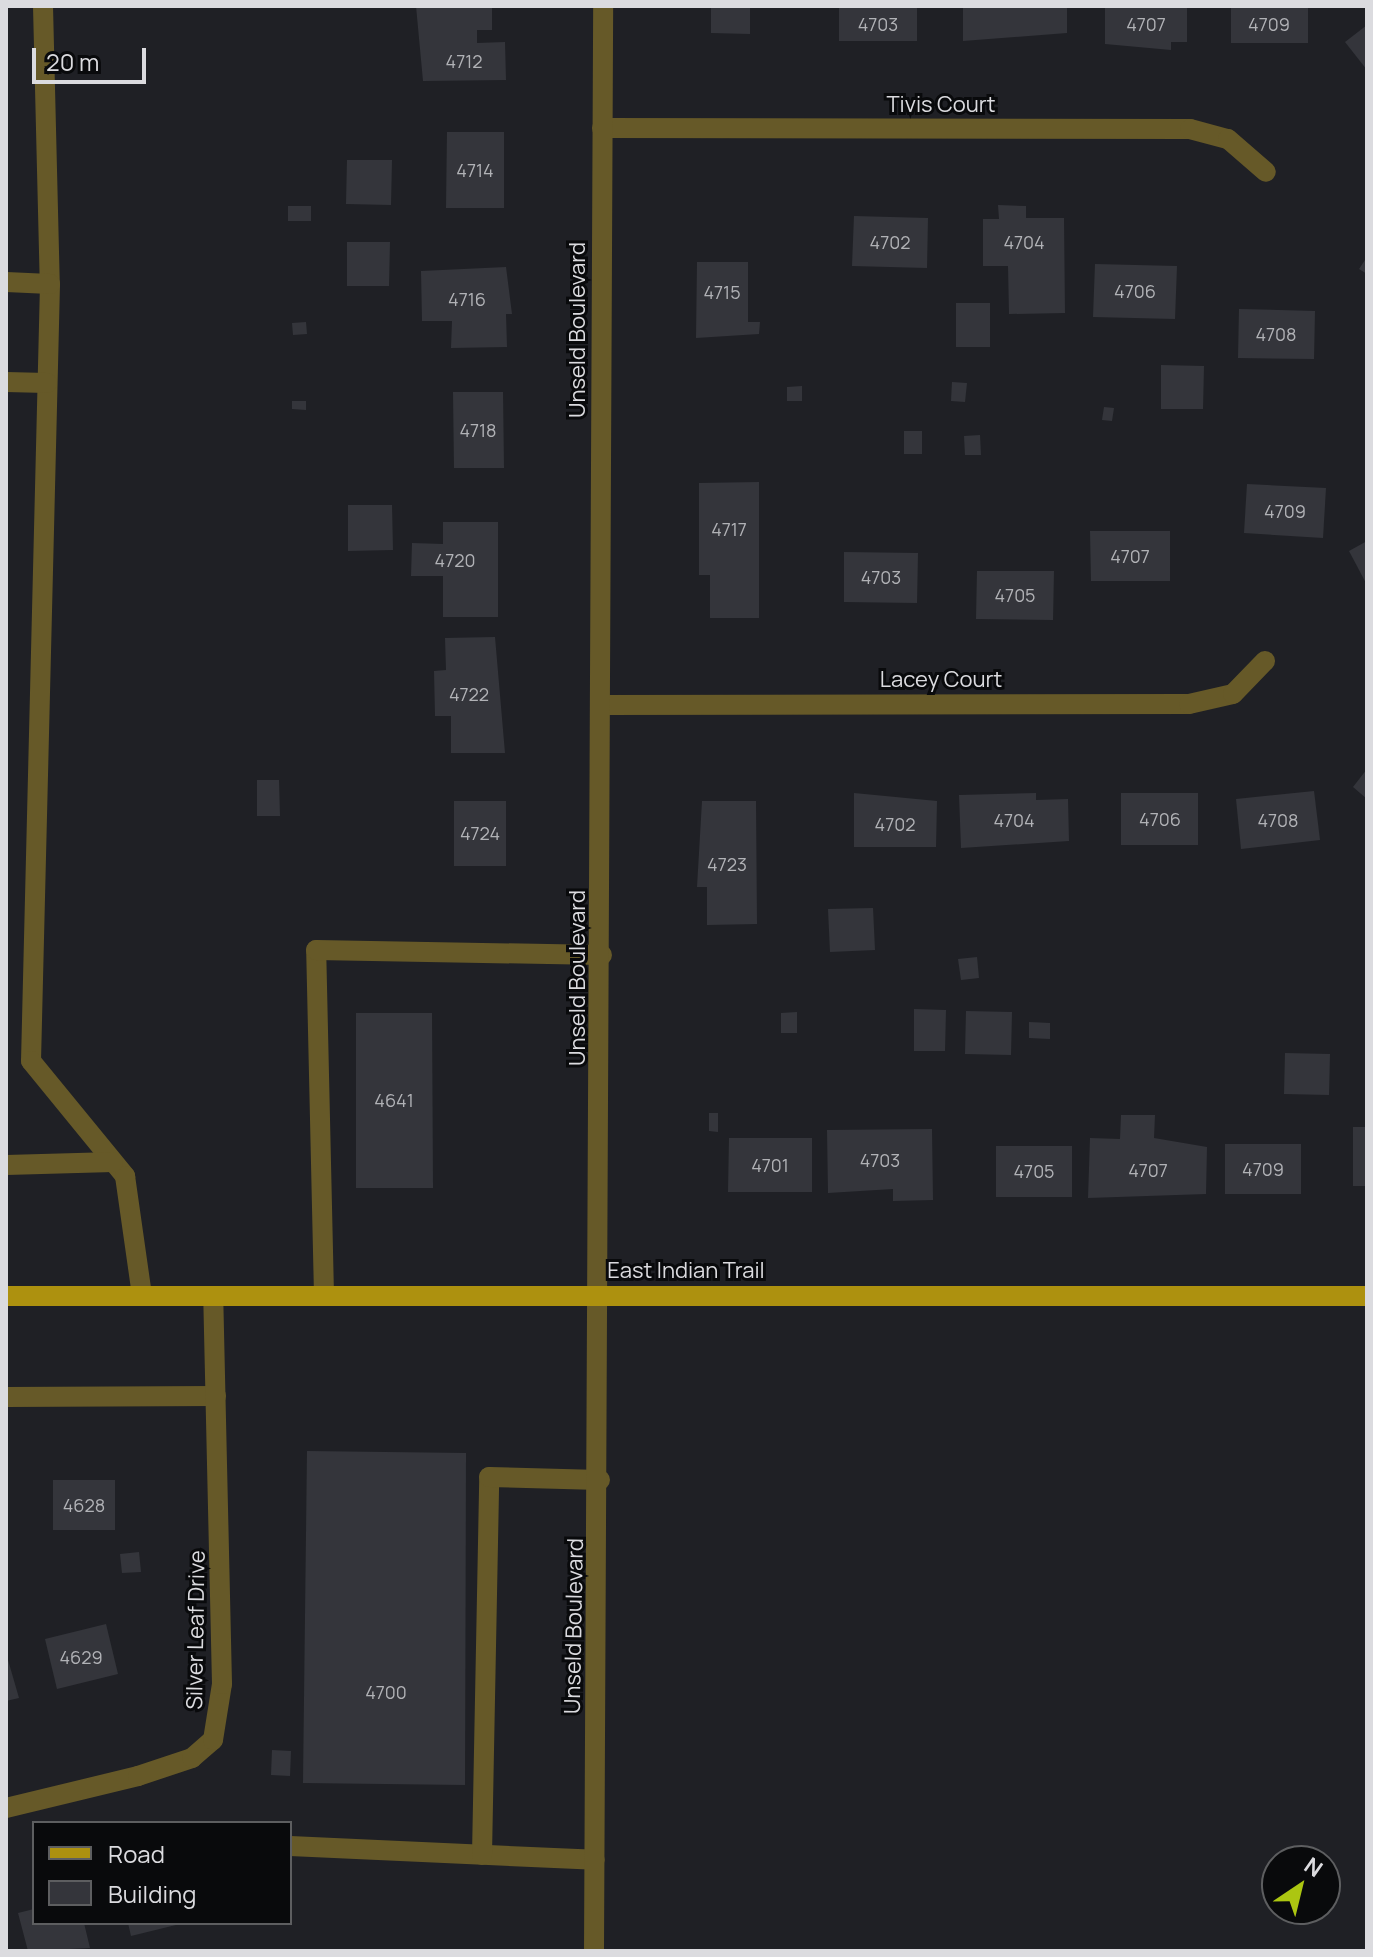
<!DOCTYPE html>
<style>
body{margin:0}
#map{position:relative;width:1373px;height:1957px;overflow:hidden;background:#1f2025;font-family:Manrope,sans-serif}
div>[style]{position:absolute}
.building>*{inset:0;background:#34353b}
.minor>*{height:20px;margin:-10px;padding:0 10px;transform-origin:10px;border-radius:10px;background:#665928}
.major>*{height:20px;margin:-10px;padding:0 10px;transform-origin:10px;border-radius:10px;background:#ad910f}
span{translate:-50% -50%;white-space:nowrap;text-align:center;line-height:1.15;-webkit-text-stroke:6px #090a0c;paint-order:stroke}
.number-label{font-size:18px;color:#b1b2b6}
.number-label span{-webkit-text-stroke-width:0}
.street-label{font-size:22px;color:#dbdbdf}
.frame{position:absolute;inset:0;border:8px solid #dbdbdf;pointer-events:none}
.legend{position:absolute;left:32px;top:1821px;width:260px;height:104px;box-sizing:border-box;background:#090a0c;border:2px solid #5d5e60;margin:0;padding:10px 14px;list-style:none;font-size:24px;color:#dbdbdf}
.legend li{display:flex;align-items:center;gap:16px;height:40px}
.legend b{width:40px;border:2px solid #5d5e60}
.north{position:absolute;left:1261px;top:1845px;width:80px;height:80px;box-sizing:border-box;background:#090a0c;border:2px solid #5d5e60;border-radius:50%;rotate:35deg;font-size:22px;font-weight:700;line-height:32px;text-align:center;color:#dbdbdf}
.north::after{content:'';display:block;margin:auto;width:28px;height:36px;background:#acc611;clip-path:polygon(50% 0,100% 100%,50% 72%,0 100%)}
.scale{position:absolute;left:32px;top:48px;width:114px;height:36px;box-sizing:border-box;border:4px solid #dbdbdf;border-top:0;padding-left:10px;font-size:24px;line-height:28px;white-space:nowrap;color:#dbdbdf;-webkit-text-stroke:6px #090a0c;paint-order:stroke}
</style>
<div id="map">
<div class="building">
<div style="clip-path:polygon(416px 6px,492px 6px,492px 30px,477px 30px,477px 43px,505px 42px,506px 80px,423px 81px)"></div>
<div style="clip-path:polygon(711px 6px,750px 6px,750px 34px,711px 33px)"></div>
<div style="clip-path:polygon(839px 6px,917px 6px,917px 41px,839px 41px)"></div>
<div style="clip-path:polygon(963px 6px,1067px 6px,1067px 33px,963px 41px)"></div>
<div style="clip-path:polygon(1105px 6px,1187px 6px,1187px 42px,1171px 42px,1171px 50px,1105px 44px)"></div>
<div style="clip-path:polygon(1231px 6px,1308px 6px,1308px 43px,1231px 43px)"></div>
<div style="clip-path:polygon(1367px 25px,1367px 70px,1345px 42px)"></div>
<div style="clip-path:polygon(447px 132px,504px 132px,504px 208px,446px 208px)"></div>
<div style="clip-path:polygon(347px 160px,392px 160px,391px 205px,346px 204px)"></div>
<div style="clip-path:polygon(998px 205px,1026px 206px,1026px 218px,1064px 218px,1065px 313px,1009px 314px,1008px 266px,983px 266px,983px 219px,999px 219px)"></div>
<div style="clip-path:polygon(288px 206px,311px 206px,311px 221px,288px 221px)"></div>
<div style="clip-path:polygon(854px 216px,928px 218px,927px 268px,852px 266px)"></div>
<div style="clip-path:polygon(347px 242px,390px 242px,389px 286px,347px 286px)"></div>
<div style="clip-path:polygon(1367px 257px,1367px 274px,1359px 269px)"></div>
<div style="clip-path:polygon(697px 262px,748px 262px,748px 322px,760px 322px,759px 334px,696px 338px)"></div>
<div style="clip-path:polygon(1095px 264px,1177px 266px,1175px 319px,1093px 317px)"></div>
<div style="clip-path:polygon(506px 267px,512px 314px,506px 314px,507px 347px,451px 348px,452px 321px,422px 321px,421px 271px)"></div>
<div style="clip-path:polygon(956px 303px,990px 303px,990px 347px,956px 347px)"></div>
<div style="clip-path:polygon(1239px 309px,1315px 311px,1314px 359px,1238px 358px)"></div>
<div style="clip-path:polygon(306px 322px,307px 334px,293px 335px,292px 323px)"></div>
<div style="clip-path:polygon(1161px 365px,1204px 366px,1203px 409px,1161px 409px)"></div>
<div style="clip-path:polygon(952px 382px,967px 383px,965px 402px,951px 401px)"></div>
<div style="clip-path:polygon(802px 386px,802px 401px,787px 401px,787px 387px)"></div>
<div style="clip-path:polygon(453px 392px,503px 392px,504px 468px,454px 468px)"></div>
<div style="clip-path:polygon(292px 401px,306px 401px,306px 410px,292px 409px)"></div>
<div style="clip-path:polygon(1104px 407px,1114px 408px,1112px 421px,1102px 420px)"></div>
<div style="clip-path:polygon(904px 431px,922px 431px,922px 454px,904px 454px)"></div>
<div style="clip-path:polygon(980px 435px,981px 455px,965px 455px,964px 436px)"></div>
<div style="clip-path:polygon(759px 482px,759px 618px,710px 618px,710px 575px,699px 575px,699px 483px)"></div>
<div style="clip-path:polygon(1247px 484px,1326px 488px,1323px 538px,1244px 533px)"></div>
<div style="clip-path:polygon(348px 505px,392px 505px,393px 550px,348px 551px)"></div>
<div style="clip-path:polygon(443px 522px,498px 522px,498px 617px,443px 617px,443px 576px,411px 576px,412px 543px,443px 544px)"></div>
<div style="clip-path:polygon(1090px 531px,1170px 531px,1170px 581px,1091px 581px)"></div>
<div style="clip-path:polygon(1367px 541px,1367px 585px,1349px 551px)"></div>
<div style="clip-path:polygon(844px 552px,918px 553px,917px 603px,844px 602px)"></div>
<div style="clip-path:polygon(977px 571px,1054px 571px,1053px 620px,976px 619px)"></div>
<div style="clip-path:polygon(495px 637px,505px 753px,451px 753px,451px 716px,435px 716px,434px 671px,446px 670px,445px 638px)"></div>
<div style="clip-path:polygon(1367px 769px,1367px 799px,1353px 787px)"></div>
<div style="clip-path:polygon(257px 780px,279px 780px,280px 816px,257px 816px)"></div>
<div style="clip-path:polygon(1314px 791px,1320px 840px,1241px 849px,1236px 799px)"></div>
<div style="clip-path:polygon(854px 793px,937px 801px,936px 847px,854px 847px)"></div>
<div style="clip-path:polygon(1036px 793px,1036px 800px,1068px 799px,1069px 841px,961px 848px,959px 795px)"></div>
<div style="clip-path:polygon(1121px 793px,1198px 793px,1198px 845px,1121px 845px)"></div>
<div style="clip-path:polygon(454px 801px,506px 801px,506px 866px,454px 866px)"></div>
<div style="clip-path:polygon(702px 801px,756px 801px,757px 924px,707px 925px,707px 887px,697px 887px)"></div>
<div style="clip-path:polygon(873px 908px,875px 950px,830px 952px,828px 909px)"></div>
<div style="clip-path:polygon(977px 957px,979px 978px,961px 980px,958px 959px)"></div>
<div style="clip-path:polygon(914px 1009px,946px 1010px,945px 1051px,914px 1051px)"></div>
<div style="clip-path:polygon(966px 1011px,1012px 1012px,1011px 1055px,965px 1054px)"></div>
<div style="clip-path:polygon(797px 1012px,797px 1033px,781px 1033px,781px 1013px)"></div>
<div style="clip-path:polygon(356px 1013px,432px 1013px,433px 1188px,356px 1188px)"></div>
<div style="clip-path:polygon(1029px 1022px,1050px 1023px,1050px 1039px,1029px 1038px)"></div>
<div style="clip-path:polygon(1285px 1053px,1330px 1054px,1329px 1095px,1284px 1094px)"></div>
<div style="clip-path:polygon(709px 1113px,718px 1113px,718px 1132px,709px 1131px)"></div>
<div style="clip-path:polygon(1121px 1115px,1155px 1115px,1154px 1138px,1207px 1147px,1206px 1194px,1088px 1198px,1090px 1138px,1120px 1139px)"></div>
<div style="clip-path:polygon(1353px 1127px,1367px 1127px,1367px 1186px,1353px 1186px)"></div>
<div style="clip-path:polygon(932px 1129px,933px 1200px,893px 1201px,893px 1189px,828px 1193px,827px 1130px)"></div>
<div style="clip-path:polygon(729px 1138px,812px 1138px,812px 1192px,728px 1192px)"></div>
<div style="clip-path:polygon(1225px 1144px,1301px 1144px,1301px 1194px,1225px 1194px)"></div>
<div style="clip-path:polygon(996px 1146px,1072px 1146px,1072px 1197px,996px 1197px)"></div>
<div style="clip-path:polygon(307px 1451px,466px 1453px,465px 1785px,303px 1783px)"></div>
<div style="clip-path:polygon(53px 1480px,115px 1480px,115px 1530px,53px 1530px)"></div>
<div style="clip-path:polygon(139px 1552px,141px 1572px,122px 1573px,120px 1554px)"></div>
<div style="clip-path:polygon(106px 1624px,118px 1674px,57px 1689px,45px 1639px)"></div>
<div style="clip-path:polygon(6px 1653px,19px 1698px,6px 1701px)"></div>
<div style="clip-path:polygon(272px 1750px,291px 1751px,290px 1776px,271px 1775px)"></div>
<div style="clip-path:polygon(34px 1909px,34px 1923px,84px 1923px,90px 1948px,28px 1951px,18px 1913px)"></div>
<div style="clip-path:polygon(128px 1923px,180px 1923px,180px 1924px,131px 1936px)"></div>
</div>
<div class="minor">
<div style="left:43px;top:6px;width:278px;rotate:88.6deg"></div>
<div style="left:50px;top:284px;width:777px;rotate:91.4deg"></div>
<div style="left:31px;top:1061px;width:149px;rotate:50.7deg"></div>
<div style="left:125px;top:1176px;width:121px;rotate:81.9deg"></div>
<div style="left:602px;top:128px;width:588px;rotate:0.1deg"></div>
<div style="left:1190px;top:129px;width:39px;rotate:15deg"></div>
<div style="left:1228px;top:139px;width:50px;rotate:41deg"></div>
<div style="left:6px;top:282px;width:44px;rotate:2.6deg"></div>
<div style="left:6px;top:382px;width:41px;rotate:1.4deg"></div>
<div style="left:601px;top:705px;width:588px;rotate:-0.1deg"></div>
<div style="left:1189px;top:704px;width:45px;rotate:-12.8deg"></div>
<div style="left:1233px;top:694px;width:46px;rotate:-45.9deg"></div>
<div style="left:6px;top:1165px;width:107px;rotate:-1.6deg"></div>
<div style="left:324px;top:1295px;width:345px;rotate:-91.3deg"></div>
<div style="left:316px;top:950px;width:286px;rotate:1deg"></div>
<div style="left:6px;top:1397px;width:210px;rotate:-0.3deg"></div>
<div style="left:6px;top:1808px;width:136px;rotate:-13.6deg"></div>
<div style="left:138px;top:1776px;width:57px;rotate:-18.4deg"></div>
<div style="left:192px;top:1758px;width:28px;rotate:-41deg"></div>
<div style="left:213px;top:1740px;width:57px;rotate:-80.9deg"></div>
<div style="left:222px;top:1684px;width:385px;rotate:-91.3deg"></div>
<div style="left:290px;top:1846px;width:305px;rotate:2.6deg"></div>
<div style="left:482px;top:1855px;width:378px;rotate:-88.9deg"></div>
<div style="left:489px;top:1477px;width:111px;rotate:1.5deg"></div>
<div style="left:594px;top:1951px;width:1945px;rotate:-89.73deg"></div>
</div>
<div class="major">
<div style="left:6px;top:1296px;width:1361px"></div>
</div>
<div class="number-label">
<span style="left:878px;top:24px">4703</span>
<span style="left:1146px;top:24px">4707</span>
<span style="left:1269px;top:24px">4709</span>
<span style="left:464px;top:61px">4712</span>
<span style="left:475px;top:170px">4714</span>
<span style="left:890px;top:242px">4702</span>
<span style="left:1024px;top:242px">4704</span>
<span style="left:1135px;top:291px">4706</span>
<span style="left:722px;top:292px">4715</span>
<span style="left:467px;top:299px">4716</span>
<span style="left:1276px;top:334px">4708</span>
<span style="left:478px;top:430px">4718</span>
<span style="left:1285px;top:511px">4709</span>
<span style="left:729px;top:529px">4717</span>
<span style="left:1130px;top:556px">4707</span>
<span style="left:455px;top:560px">4720</span>
<span style="left:881px;top:577px">4703</span>
<span style="left:1015px;top:595px">4705</span>
<span style="left:469px;top:694px">4722</span>
<span style="left:1160px;top:819px">4706</span>
<span style="left:1014px;top:820px">4704</span>
<span style="left:1278px;top:820px">4708</span>
<span style="left:895px;top:824px">4702</span>
<span style="left:480px;top:833px">4724</span>
<span style="left:727px;top:864px">4723</span>
<span style="left:394px;top:1100px">4641</span>
<span style="left:880px;top:1160px">4703</span>
<span style="left:770px;top:1165px">4701</span>
<span style="left:1263px;top:1169px">4709</span>
<span style="left:1148px;top:1170px">4707</span>
<span style="left:1034px;top:1171px">4705</span>
<span style="left:84px;top:1505px">4628</span>
<span style="left:81px;top:1657px">4629</span>
<span style="left:386px;top:1692px">4700</span>
</div>
<div class="street-label">
<span style="left:941px;top:105px">Tivis Court</span>
<span style="left:578px;top:330px;rotate:-90deg">Unseld Boulevard</span>
<span style="left:941px;top:680px">Lacey Court</span>
<span style="left:578px;top:978px;rotate:-90deg">Unseld Boulevard</span>
<span style="left:686px;top:1271px">East Indian Trail</span>
<span style="left:574px;top:1626px;rotate:-89deg">Unseld Boulevard</span>
<span style="left:196px;top:1630px;rotate:-89deg">Silver Leaf Drive</span>
</div>
<div class="frame"></div>
<ul class="legend">
<li><b style="height:10px;background:#ad910f"></b>Road</li>
<li><b style="height:22px;background:#34353b"></b>Building</li>
</ul>
<div class="north">N</div>
<div class="scale">20 m</div>
</div>
